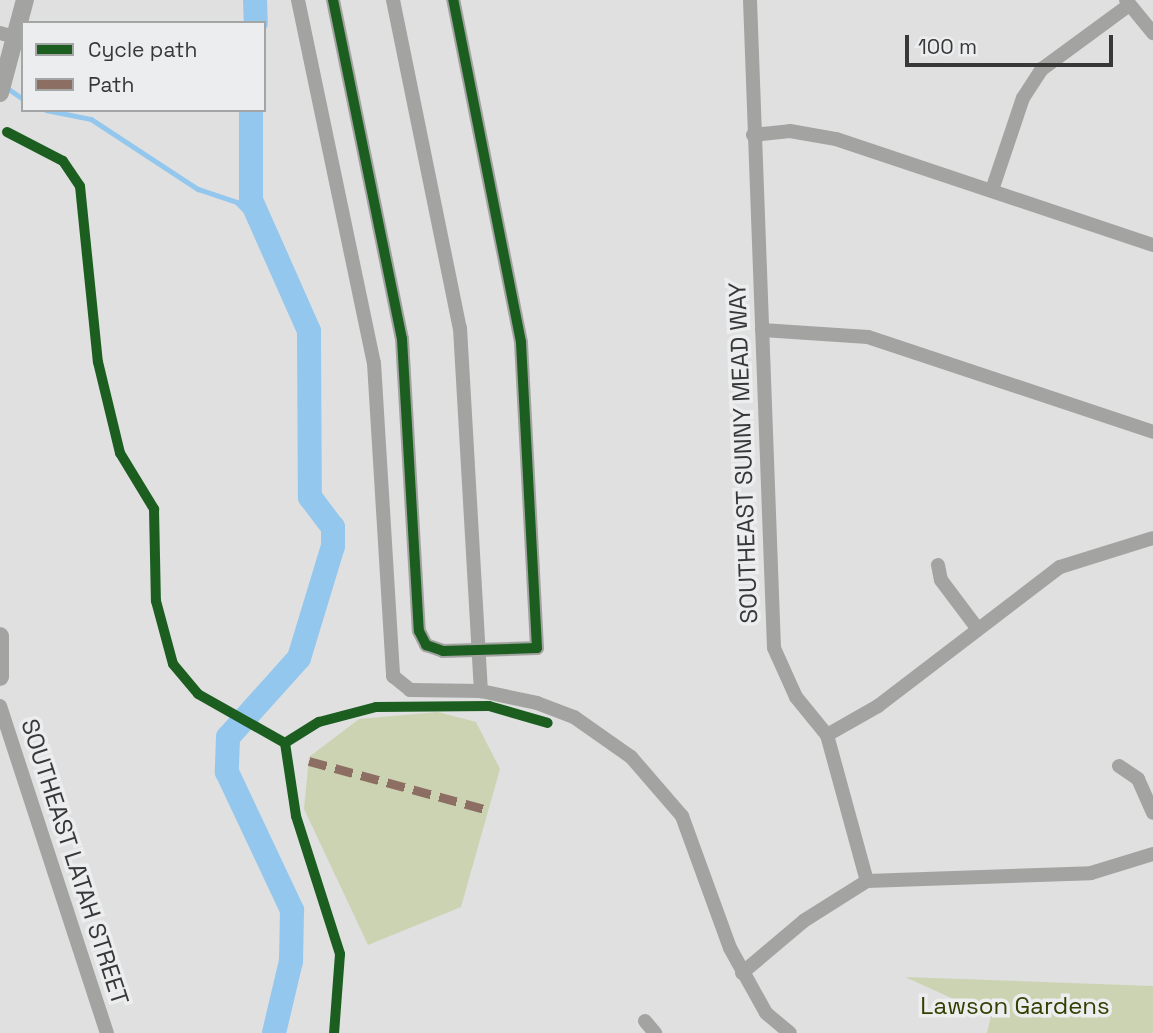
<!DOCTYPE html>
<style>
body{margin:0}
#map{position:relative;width:1153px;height:1033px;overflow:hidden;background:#e0e0e0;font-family:"Space Grotesk",sans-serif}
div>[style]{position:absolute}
.green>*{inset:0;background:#ccd3b3}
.stream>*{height:4.5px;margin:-2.25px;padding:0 2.25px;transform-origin:2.25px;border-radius:2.25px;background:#93c7ed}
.river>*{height:24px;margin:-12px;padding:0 12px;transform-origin:12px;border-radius:12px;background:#93c7ed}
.minor>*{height:14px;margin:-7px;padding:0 7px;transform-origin:7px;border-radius:7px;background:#a3a3a2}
.tertiary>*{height:18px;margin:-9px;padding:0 9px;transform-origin:9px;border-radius:9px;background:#a3a3a2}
.quiet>*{height:9px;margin-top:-4.5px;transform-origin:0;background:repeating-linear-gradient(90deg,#8d6e63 0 18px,transparent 0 27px)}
.cycleway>*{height:10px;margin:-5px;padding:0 5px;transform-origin:5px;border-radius:5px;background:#1b5e20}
span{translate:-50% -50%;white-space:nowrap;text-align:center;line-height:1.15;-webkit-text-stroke:7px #ecedee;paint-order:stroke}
.street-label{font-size:24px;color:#383838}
.park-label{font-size:24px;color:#353e00}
.legend{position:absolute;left:21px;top:21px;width:245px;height:91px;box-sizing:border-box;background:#ecedee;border:2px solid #a4a5a5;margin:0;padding:9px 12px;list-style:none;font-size:21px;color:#383838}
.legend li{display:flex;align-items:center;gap:14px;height:35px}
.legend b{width:35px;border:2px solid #a4a5a5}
.scale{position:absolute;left:905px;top:35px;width:208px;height:32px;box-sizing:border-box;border:4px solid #383838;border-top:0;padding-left:9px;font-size:21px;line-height:24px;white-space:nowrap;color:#383838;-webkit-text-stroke:5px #ecedee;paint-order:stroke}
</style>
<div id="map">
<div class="green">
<div style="clip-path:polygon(438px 712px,476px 722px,500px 769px,461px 907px,368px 945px,304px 809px,309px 757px,359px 719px)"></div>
<div style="clip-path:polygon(905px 977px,1153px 986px,1153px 1033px,987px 1033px,991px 1016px)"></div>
</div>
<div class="stream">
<div style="left:6px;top:87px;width:21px;rotate:35deg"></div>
<div style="left:46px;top:110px;width:46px;rotate:11.3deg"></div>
<div style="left:91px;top:119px;width:128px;rotate:33.2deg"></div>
<div style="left:198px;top:189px;width:41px;rotate:18.4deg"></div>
<div style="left:237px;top:202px;width:32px;rotate:46deg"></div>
</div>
<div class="river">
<div style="left:255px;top:0;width:23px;rotate:88deg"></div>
<div style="left:251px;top:110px;width:90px;rotate:90deg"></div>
<div style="left:251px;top:200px;width:143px;rotate:66.1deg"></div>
<div style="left:309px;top:331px;width:166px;rotate:89.7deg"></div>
<div style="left:310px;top:497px;width:38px;rotate:53deg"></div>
<div style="left:333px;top:527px;width:19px;rotate:90deg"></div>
<div style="left:333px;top:546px;width:117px;rotate:106.9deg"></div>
<div style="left:299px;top:658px;width:106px;rotate:131.9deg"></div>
<div style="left:228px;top:737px;width:35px;rotate:92deg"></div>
<div style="left:227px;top:772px;width:153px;rotate:64.8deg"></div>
<div style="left:292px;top:910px;width:51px;rotate:91.1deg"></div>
<div style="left:291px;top:961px;width:74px;rotate:103.3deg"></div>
</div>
<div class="minor">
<div style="left:298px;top:0;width:371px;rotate:78.2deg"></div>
<div style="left:374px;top:363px;width:314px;rotate:86.5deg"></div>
<div style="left:393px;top:676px;width:22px;rotate:39deg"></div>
<div style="left:410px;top:690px;width:71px;rotate:0.8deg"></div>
<div style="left:481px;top:691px;width:57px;rotate:12.1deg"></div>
<div style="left:537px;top:703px;width:40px;rotate:21deg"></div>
<div style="left:574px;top:717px;width:70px;rotate:35.1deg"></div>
<div style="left:631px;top:757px;width:78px;rotate:49.2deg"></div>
<div style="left:682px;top:816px;width:140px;rotate:70deg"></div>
<div style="left:730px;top:948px;width:74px;rotate:61deg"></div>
<div style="left:766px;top:1013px;width:31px;rotate:40deg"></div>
<div style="left:333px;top:0;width:346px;rotate:78.5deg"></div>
<div style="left:402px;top:339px;width:292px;rotate:86.7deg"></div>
<div style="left:419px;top:631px;width:16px;rotate:63deg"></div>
<div style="left:426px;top:645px;width:18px;rotate:19deg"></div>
<div style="left:443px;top:651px;width:94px;rotate:-1.8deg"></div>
<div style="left:537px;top:648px;width:306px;rotate:-93deg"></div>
<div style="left:521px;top:342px;width:349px;rotate:-101.2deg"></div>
<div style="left:393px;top:0;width:335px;rotate:78.5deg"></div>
<div style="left:460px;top:328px;width:364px;rotate:86.7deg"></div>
<div style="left:750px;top:0;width:648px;rotate:87.88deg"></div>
<div style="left:774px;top:648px;width:54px;rotate:65.8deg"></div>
<div style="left:796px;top:697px;width:49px;rotate:50.8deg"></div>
<div style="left:827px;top:735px;width:151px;rotate:74.7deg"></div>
<div style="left:1126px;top:0;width:43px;rotate:50.7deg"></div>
<div style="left:0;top:33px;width:16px;rotate:15deg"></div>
<div style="left:753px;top:135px;width:37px;rotate:-6deg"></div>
<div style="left:790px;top:131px;width:47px;rotate:9.9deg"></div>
<div style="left:836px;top:139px;width:334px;rotate:18.5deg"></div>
<div style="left:992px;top:190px;width:97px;rotate:-71.4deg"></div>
<div style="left:1023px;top:98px;width:35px;rotate:-57deg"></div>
<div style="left:1042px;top:69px;width:108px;rotate:-36.3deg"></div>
<div style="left:762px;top:330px;width:106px;rotate:3.8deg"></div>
<div style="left:868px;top:337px;width:300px;rotate:18.4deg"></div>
<div style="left:938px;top:565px;width:15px;rotate:79deg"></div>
<div style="left:941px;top:580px;width:60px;rotate:53.1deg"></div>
<div style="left:0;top:706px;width:344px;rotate:71.9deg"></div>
<div style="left:827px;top:735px;width:59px;rotate:-29.6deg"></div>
<div style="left:878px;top:706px;width:229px;rotate:-37.4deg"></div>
<div style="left:1060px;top:567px;width:97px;rotate:-17.3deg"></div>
<div style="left:1119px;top:766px;width:23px;rotate:34deg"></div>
<div style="left:1138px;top:779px;width:37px;rotate:66deg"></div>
<div style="left:742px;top:973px;width:82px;rotate:-40.1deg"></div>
<div style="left:805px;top:920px;width:73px;rotate:-32.2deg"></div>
<div style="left:867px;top:881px;width:224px;rotate:-2deg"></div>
<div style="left:1091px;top:873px;width:65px;rotate:-17deg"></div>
<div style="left:645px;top:1021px;width:16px;rotate:50deg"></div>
</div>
<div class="tertiary">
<div style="left:0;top:93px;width:96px;rotate:-75deg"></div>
<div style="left:0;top:636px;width:41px;rotate:90deg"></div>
</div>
<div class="quiet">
<div style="left:309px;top:761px;width:181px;rotate:15.3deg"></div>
</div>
<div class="cycleway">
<div style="left:333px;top:0;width:346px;rotate:78.5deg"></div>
<div style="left:402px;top:339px;width:292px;rotate:86.7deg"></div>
<div style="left:419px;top:631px;width:16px;rotate:63deg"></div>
<div style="left:426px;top:645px;width:18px;rotate:19deg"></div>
<div style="left:443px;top:651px;width:94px;rotate:-1.8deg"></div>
<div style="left:537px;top:648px;width:306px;rotate:-93deg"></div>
<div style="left:521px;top:342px;width:349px;rotate:-101.2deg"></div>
<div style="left:7px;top:132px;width:63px;rotate:27.4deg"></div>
<div style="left:63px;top:161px;width:30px;rotate:56deg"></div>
<div style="left:80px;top:186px;width:177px;rotate:84.2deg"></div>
<div style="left:98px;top:362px;width:94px;rotate:76.4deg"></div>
<div style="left:120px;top:453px;width:66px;rotate:58.7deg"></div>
<div style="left:154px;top:509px;width:92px;rotate:88.8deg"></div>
<div style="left:156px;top:601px;width:65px;rotate:74.9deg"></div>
<div style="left:173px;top:664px;width:39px;rotate:50deg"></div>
<div style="left:198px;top:694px;width:100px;rotate:29.4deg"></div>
<div style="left:285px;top:743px;width:74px;rotate:81.4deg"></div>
<div style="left:296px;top:816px;width:145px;rotate:72.3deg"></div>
<div style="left:340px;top:954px;width:79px;rotate:94.3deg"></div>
<div style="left:285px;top:743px;width:40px;rotate:-32deg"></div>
<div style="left:319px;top:722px;width:59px;rotate:-14.7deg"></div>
<div style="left:376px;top:707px;width:113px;rotate:-0.5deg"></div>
<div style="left:489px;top:706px;width:61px;rotate:16.1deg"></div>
</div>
<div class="street-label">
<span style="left:743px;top:453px;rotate:-92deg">SOUTHEAST SUNNY MEAD WAY</span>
<span style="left:75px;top:862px;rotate:72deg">SOUTHEAST LATAH STREET</span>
</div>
<div class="park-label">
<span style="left:1015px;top:1006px">Lawson Gardens</span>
</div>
<ul class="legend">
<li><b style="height:9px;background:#1b5e20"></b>Cycle path</li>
<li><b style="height:9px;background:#8d6e63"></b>Path</li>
</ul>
<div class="scale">100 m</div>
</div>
